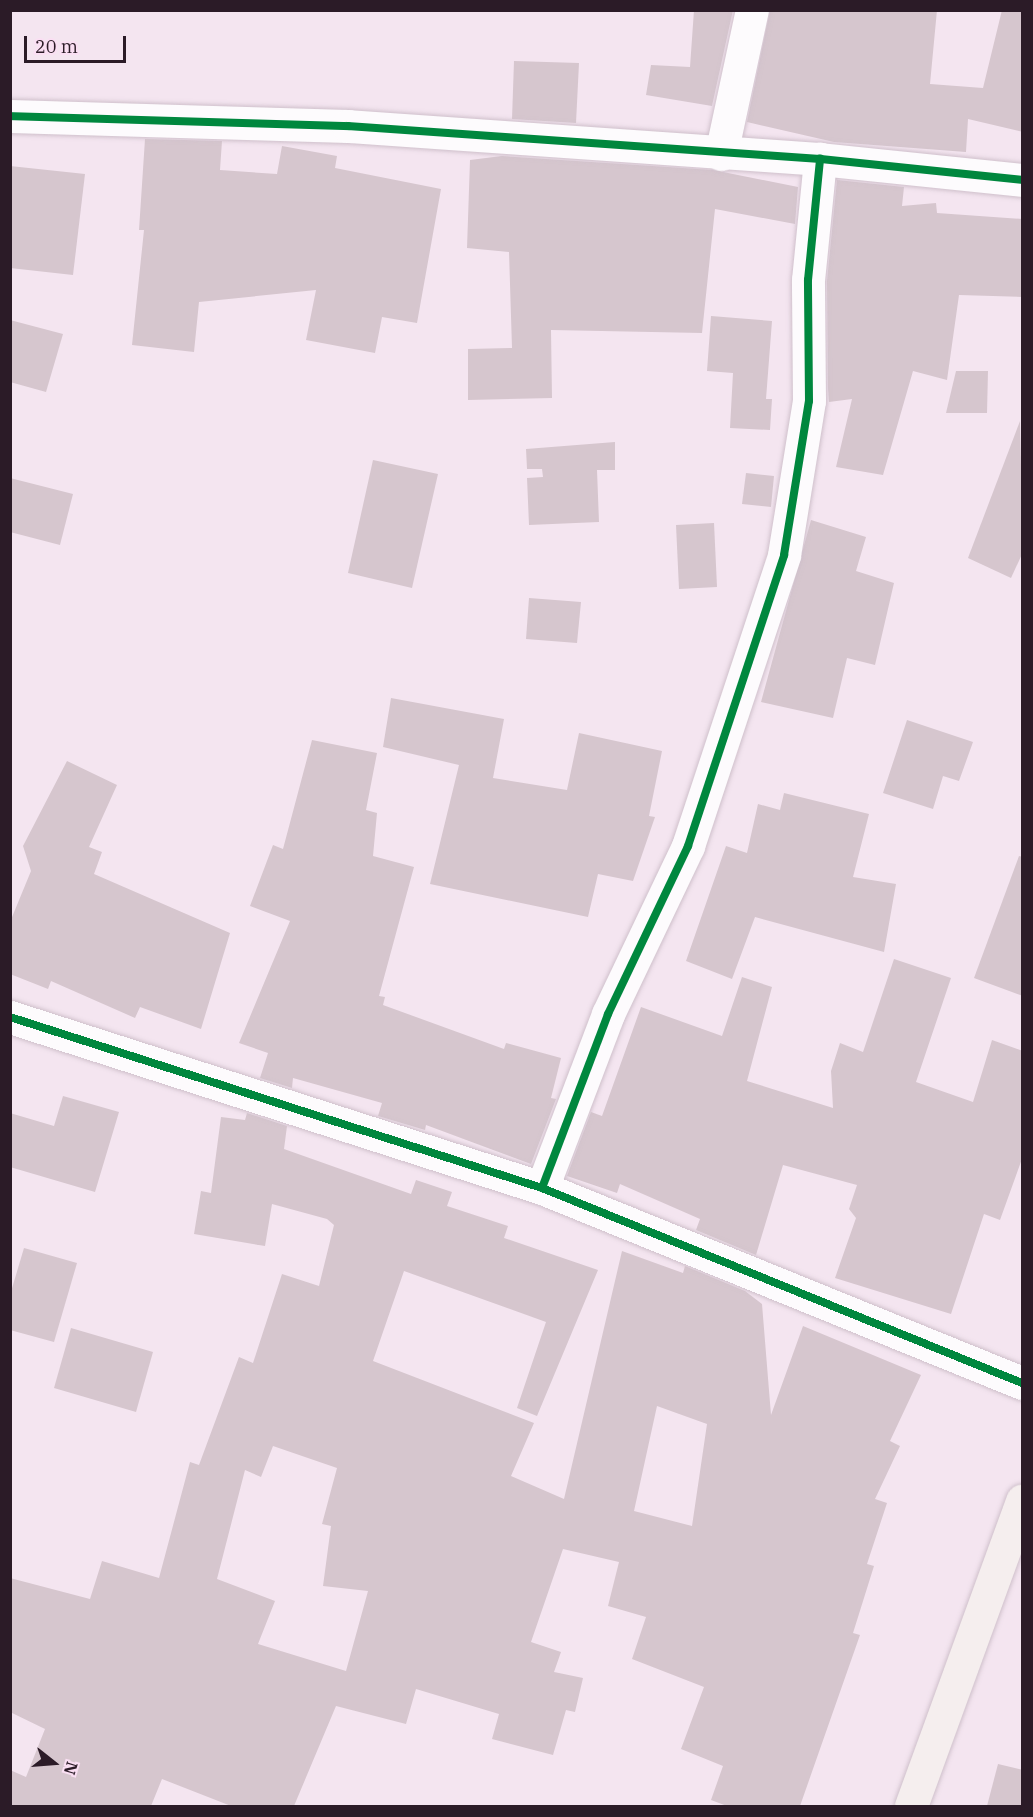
<!DOCTYPE html>
<style>
body{margin:0}
#map{position:relative;width:1033px;height:1817px;overflow:hidden;background:#f4e5f0;font-family:"IBM Plex Serif",serif}
div>[style]{position:absolute}
.building>*{inset:0;background:#d6c6ce}
.roads{filter:drop-shadow(0 0 2px #cfc0cb) drop-shadow(0 0 2px #cfc0cb)}
.minor>*{height:33px;margin:-16.5px;padding:0 16.5px;transform-origin:16.5px;border-radius:16.5px;background:#fdfbfd}
.major>*{height:33px;margin:-16.5px;padding:0 16.5px;transform-origin:16.5px;border-radius:16.5px;background:#f5eeee}
.cycleway>*{height:8px;margin:-4px;padding:0 4px;transform-origin:4px;border-radius:4px;background:#00873e}
span{translate:-50% -50%;white-space:nowrap;text-align:center;line-height:1.15;-webkit-text-stroke:6px #fadff3;paint-order:stroke}
.frame{position:absolute;inset:0;border:12px solid #2b1b27;pointer-events:none}
.north{position:absolute;left:24px;top:1733px;width:60px;height:60px;-webkit-text-stroke:4px #fadff3;paint-order:stroke;rotate:107deg;font-size:16px;font-weight:700;line-height:24px;text-align:center;color:#2b1b27}
.north::after{content:'';display:block;margin:auto;width:21px;height:27px;background:#2b1b27;clip-path:polygon(50% 0,100% 100%,50% 72%,0 100%)}
.scale{position:absolute;left:24px;top:36px;width:102px;height:27px;box-sizing:border-box;border:3px solid #2b1b27;border-top:0;padding-left:8px;font-size:18px;line-height:21px;white-space:nowrap;color:#2b1b27;-webkit-text-stroke:4px #fadff3;paint-order:stroke}
</style>
<div id="map">
<div class="building">
<div style="clip-path:polygon(694px 10px,733px 10px,712px 106px,646px 95px,651px 65px,690px 67px)"></div>
<div style="clip-path:polygon(770px 10px,937px 10px,930px 84px,983px 88px,1002px 10px,1023px 10px,1023px 132px,968px 119px,966px 152px,834px 142px,747px 122px)"></div>
<div style="clip-path:polygon(514px 61px,579px 63px,576px 123px,512px 119px)"></div>
<div style="clip-path:polygon(145px 139px,222px 141px,220px 170px,277px 174px,282px 146px,337px 156px,335px 168px,441px 189px,417px 323px,382px 317px,375px 353px,306px 340px,316px 290px,199px 302px,194px 352px,132px 345px,144px 230px,139px 230px)"></div>
<div style="clip-path:polygon(502px 156px,713px 170px,798px 187px,795px 224px,715px 209px,702px 333px,551px 330px,552px 398px,468px 400px,468px 349px,512px 348px,509px 252px,467px 248px,470px 160px)"></div>
<div style="clip-path:polygon(10px 166px,85px 174px,73px 275px,10px 268px)"></div>
<div style="clip-path:polygon(837px 180px,904px 187px,902px 206px,936px 203px,937px 213px,1023px 219px,1023px 297px,959px 295px,947px 380px,913px 371px,883px 475px,836px 467px,852px 399px,829px 402px,828px 389px,827px 281px)"></div>
<div style="clip-path:polygon(711px 316px,772px 321px,766px 399px,772px 399px,770px 430px,730px 428px,733px 373px,707px 371px)"></div>
<div style="clip-path:polygon(10px 320px,63px 334px,46px 392px,10px 382px)"></div>
<div style="clip-path:polygon(956px 371px,988px 371px,987px 413px,946px 413px)"></div>
<div style="clip-path:polygon(1020px 421px,1023px 552px,1011px 578px,968px 558px)"></div>
<div style="clip-path:polygon(615px 442px,615px 470px,597px 470px,599px 522px,529px 525px,527px 478px,543px 477px,542px 469px,527px 469px,526px 449px)"></div>
<div style="clip-path:polygon(373px 460px,438px 474px,412px 588px,348px 573px)"></div>
<div style="clip-path:polygon(746px 473px,774px 476px,771px 507px,742px 504px)"></div>
<div style="clip-path:polygon(10px 478px,73px 494px,60px 545px,10px 532px)"></div>
<div style="clip-path:polygon(811px 520px,866px 537px,856px 571px,894px 583px,875px 665px,847px 658px,833px 718px,761px 702px)"></div>
<div style="clip-path:polygon(714px 523px,717px 587px,679px 589px,676px 525px)"></div>
<div style="clip-path:polygon(529px 598px,581px 602px,577px 643px,526px 639px)"></div>
<div style="clip-path:polygon(391px 698px,504px 719px,493px 778px,567px 790px,579px 733px,662px 751px,649px 816px,655px 817px,633px 881px,598px 874px,588px 917px,430px 884px,459px 765px,383px 747px)"></div>
<div style="clip-path:polygon(907px 720px,973px 742px,959px 781px,943px 776px,933px 809px,883px 793px)"></div>
<div style="clip-path:polygon(312px 740px,377px 753px,366px 810px,377px 813px,373px 856px,414px 867px,379px 996px,385px 997px,383px 1005px,504px 1049px,506px 1043px,561px 1058px,551px 1098px,556px 1099px,531px 1164px,426px 1125px,425px 1130px,378px 1116px,382px 1103px,293px 1078px,292px 1088px,260px 1078px,268px 1053px,239px 1043px,290px 921px,250px 906px,273px 845px,283px 849px)"></div>
<div style="clip-path:polygon(67px 761px,117px 785px,89px 847px,102px 852px,94px 874px,230px 933px,201px 1029px,140px 1007px,135px 1018px,51px 981px,48px 989px,10px 974px,10px 922px,31px 871px,23px 846px)"></div>
<div style="clip-path:polygon(784px 793px,869px 814px,853px 877px,896px 884px,884px 952px,755px 917px,732px 979px,686px 961px,726px 846px,747px 853px,758px 804px,780px 810px)"></div>
<div style="clip-path:polygon(1019px 856px,1023px 857px,1023px 996px,974px 978px)"></div>
<div style="clip-path:polygon(894px 959px,951px 978px,916px 1082px,973px 1102px,992px 1040px,1023px 1051px,1023px 1156px,1000px 1220px,984px 1214px,951px 1314px,835px 1278px,856px 1218px,849px 1209px,857px 1185px,783px 1165px,756px 1255px,696px 1230px,700px 1219px,620px 1184px,617px 1193px,567px 1176px,591px 1112px,602px 1116px,641px 1007px,722px 1036px,742px 977px,772px 987px,747px 1081px,833px 1108px,831px 1071px,840px 1043px,863px 1052px)"></div>
<div style="clip-path:polygon(63px 1096px,119px 1112px,95px 1192px,10px 1167px,10px 1113px,54px 1126px)"></div>
<div style="clip-path:polygon(evenodd,247px 1113px,287px 1126px,284px 1149px,411px 1194px,416px 1180px,452px 1192px,447px 1206px,508px 1226px,504px 1238px,598px 1270px,537px 1416px,517px 1408px,546px 1322px,404px 1271px,373px 1361px,534px 1423px,511px 1476px,564px 1499px,622px 1251px,683px 1273px,685px 1266px,745px 1291px,762px 1304px,771px 1415px,803px 1326px,921px 1375px,890px 1441px,900px 1446px,875px 1499px,887px 1503px,867px 1564px,874px 1566px,853px 1633px,860px 1635px,800px 1806px,727px 1806px,711px 1800px,723px 1766px,681px 1749px,704px 1687px,632px 1659px,646px 1617px,608px 1606px,619px 1562px,563px 1549px,531px 1642px,561px 1652px,554px 1672px,583px 1678px,575px 1712px,566px 1710px,553px 1755px,492px 1739px,499px 1714px,416px 1689px,406px 1724px,336px 1706px,294px 1806px,231px 1806px,162px 1779px,151px 1806px,10px 1806px,10px 1770px,26px 1777px,45px 1729px,10px 1712px,10px 1578px,90px 1599px,102px 1561px,159px 1578px,190px 1462px,199px 1465px,239px 1357px,253px 1363px,282px 1274px,319px 1286px,334px 1225px,327px 1219px,272px 1204px,265px 1246px,194px 1234px,201px 1191px,211px 1193px,221px 1117px,245px 1120px,247px 1113px,657px 1406px,707px 1424px,692px 1526px,634px 1511px,657px 1406px,247px 1113px,273px 1446px,337px 1468px,322px 1524px,331px 1526px,323px 1586px,368px 1591px,346px 1671px,258px 1644px,275px 1601px,217px 1579px,245px 1470px,261px 1477px,273px 1446px)"></div>
<div style="clip-path:polygon(24px 1248px,77px 1263px,54px 1342px,10px 1330px,10px 1295px)"></div>
<div style="clip-path:polygon(71px 1328px,153px 1352px,136px 1412px,54px 1388px)"></div>
<div style="clip-path:polygon(998px 1764px,1023px 1770px,1023px 1806px,987px 1806px)"></div>
</div>
<div class="roads">
<div class="minor">
<div style="left:10px;top:116px;width:338px;rotate:1.7deg"></div>
<div style="left:348px;top:126px;width:473px;rotate:4deg"></div>
<div style="left:820px;top:159px;width:203px;rotate:5.9deg"></div>
<div style="left:721px;top:154px;width:147px;rotate:-77.9deg"></div>
<div style="left:10px;top:1017px;width:559px;rotate:17.82deg"></div>
<div style="left:542px;top:1188px;width:518px;rotate:22.11deg"></div>
<div style="left:542px;top:1188px;width:186px;rotate:-69.2deg"></div>
<div style="left:608px;top:1014px;width:186px;rotate:-64.5deg"></div>
<div style="left:688px;top:846px;width:306px;rotate:-71.7deg"></div>
<div style="left:784px;top:555px;width:156px;rotate:-80.8deg"></div>
<div style="left:809px;top:401px;width:121px;rotate:-90.5deg"></div>
<div style="left:808px;top:280px;width:122px;rotate:-84.3deg"></div>
</div>
<div class="major">
<div style="left:911px;top:1806px;width:325px;rotate:-70deg"></div>
</div>
</div>
<div class="cycleway">
<div style="left:10px;top:116px;width:338px;rotate:1.7deg"></div>
<div style="left:348px;top:126px;width:473px;rotate:4deg"></div>
<div style="left:820px;top:159px;width:203px;rotate:5.9deg"></div>
<div style="left:10px;top:1017px;width:559px;rotate:17.82deg"></div>
<div style="left:542px;top:1188px;width:518px;rotate:22.11deg"></div>
<div style="left:542px;top:1188px;width:186px;rotate:-69.2deg"></div>
<div style="left:608px;top:1014px;width:186px;rotate:-64.5deg"></div>
<div style="left:688px;top:846px;width:306px;rotate:-71.7deg"></div>
<div style="left:784px;top:555px;width:156px;rotate:-80.8deg"></div>
<div style="left:809px;top:401px;width:121px;rotate:-90.5deg"></div>
<div style="left:808px;top:280px;width:122px;rotate:-84.3deg"></div>
</div>
<div class="frame"></div>
<div class="north">N</div>
<div class="scale">20 m</div>
</div>
